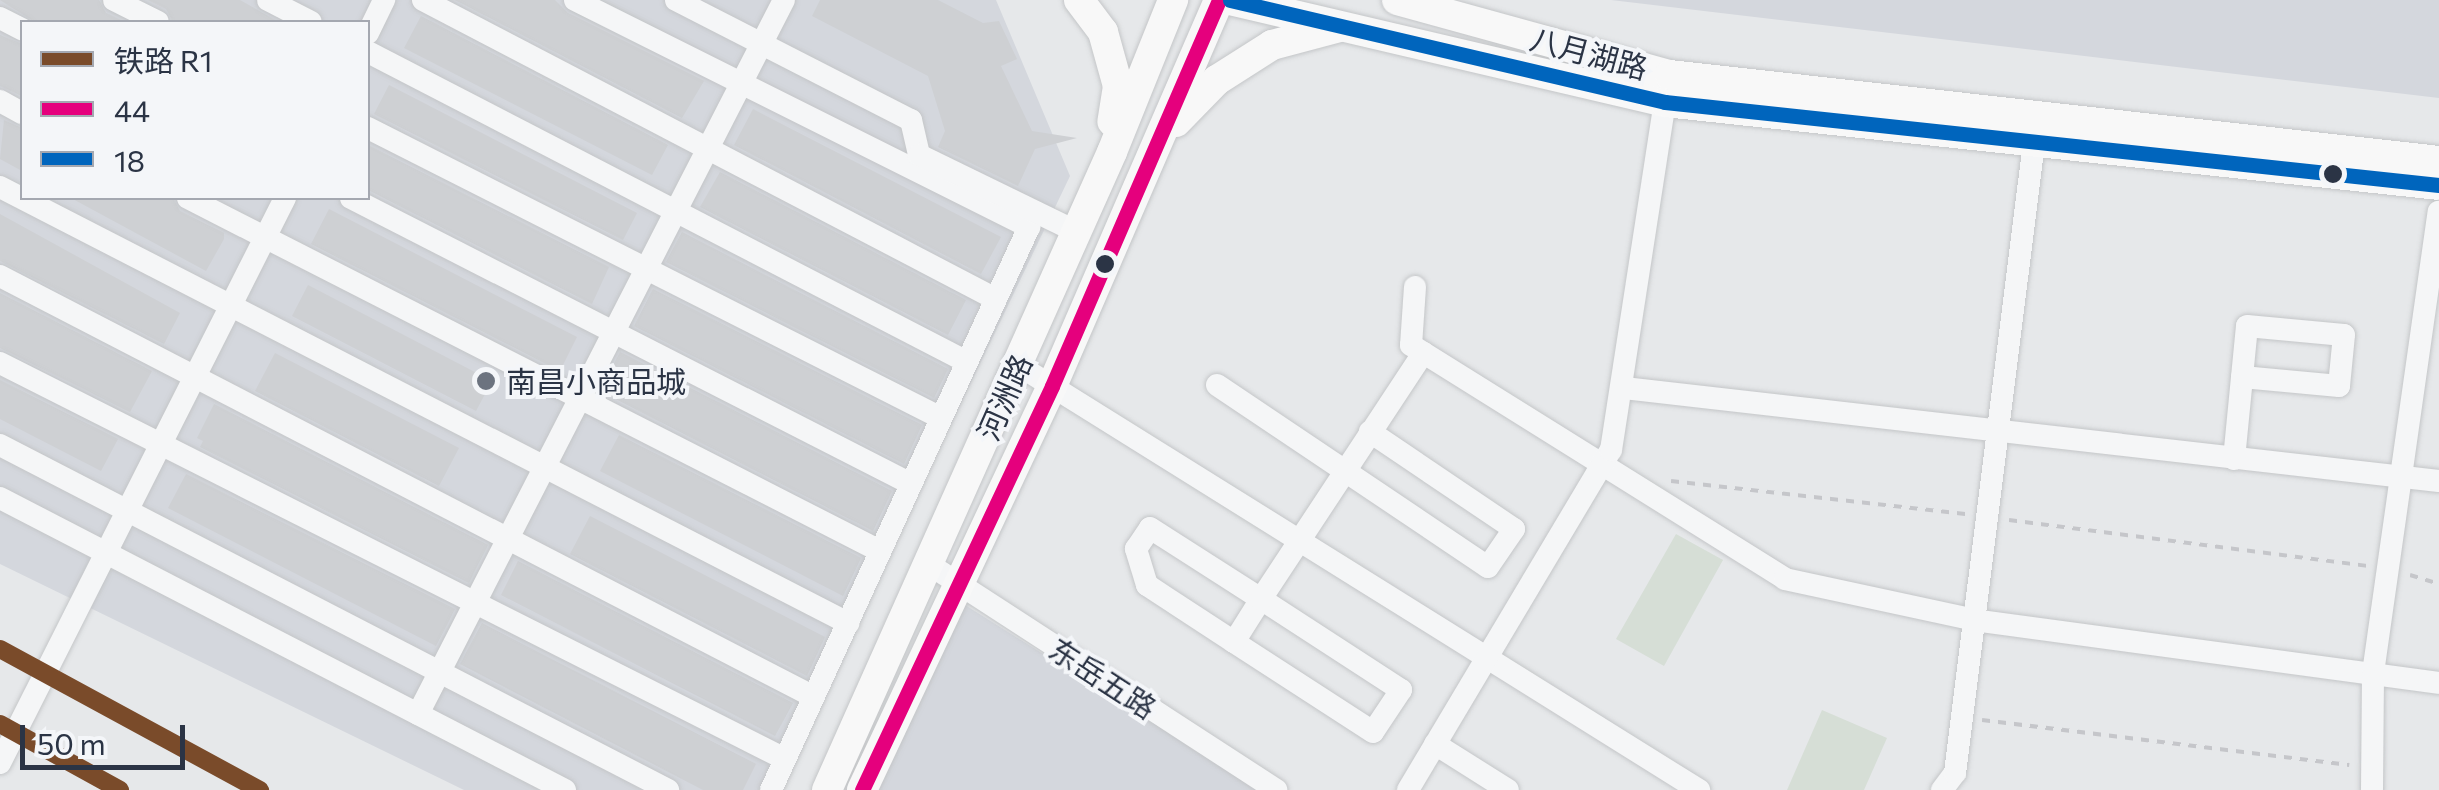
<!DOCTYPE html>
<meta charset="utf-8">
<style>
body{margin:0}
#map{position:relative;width:2439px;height:790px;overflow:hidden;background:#e6e8ea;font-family:Commissioner,"Noto Sans SC",sans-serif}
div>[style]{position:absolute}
.built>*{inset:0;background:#d4d7dd}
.green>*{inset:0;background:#d6ded6}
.building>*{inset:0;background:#ced0d3}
.path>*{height:4px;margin-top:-2px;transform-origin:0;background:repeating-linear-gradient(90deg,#c5c6ca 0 8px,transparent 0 16px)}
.roads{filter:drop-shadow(0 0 2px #c4c6c8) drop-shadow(0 0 2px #c4c6c8)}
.minor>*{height:22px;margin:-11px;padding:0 11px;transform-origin:11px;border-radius:11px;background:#f5f6f7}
.major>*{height:30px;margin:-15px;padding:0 15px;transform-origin:15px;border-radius:15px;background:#f8f8f8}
.bus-1>*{height:15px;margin:-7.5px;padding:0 7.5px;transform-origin:7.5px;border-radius:7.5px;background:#e5007d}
.bus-2>*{height:15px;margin:-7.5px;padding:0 7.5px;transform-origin:7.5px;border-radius:7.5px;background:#0065bd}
.rail-1>*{height:18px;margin:-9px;padding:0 9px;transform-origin:9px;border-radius:9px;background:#7a4b2a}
.dots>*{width:28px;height:28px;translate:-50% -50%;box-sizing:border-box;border:5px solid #f4f6f9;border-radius:50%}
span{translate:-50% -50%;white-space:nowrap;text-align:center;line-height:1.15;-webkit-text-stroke:8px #f4f6f9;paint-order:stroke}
.street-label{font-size:30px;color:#2b3445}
.poi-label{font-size:30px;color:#2b3445}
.left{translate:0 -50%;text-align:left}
.legend{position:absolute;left:20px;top:20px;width:350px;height:180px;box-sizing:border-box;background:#f4f6f9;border:2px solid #a4a8b1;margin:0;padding:12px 18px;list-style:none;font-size:30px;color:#2b3445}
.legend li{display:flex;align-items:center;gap:20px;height:50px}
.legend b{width:50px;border:2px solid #a4a8b1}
.scale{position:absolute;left:20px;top:725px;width:165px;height:45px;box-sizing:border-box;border:5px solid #2b3445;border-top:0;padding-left:12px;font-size:30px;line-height:35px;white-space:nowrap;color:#2b3445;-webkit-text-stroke:8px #f4f6f9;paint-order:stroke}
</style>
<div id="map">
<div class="built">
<div style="clip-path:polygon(evenodd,0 0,996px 0,1070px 176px,776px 790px,464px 790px,0 564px,0 0,22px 22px,368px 22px,368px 198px,22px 198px,22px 22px)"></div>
<div style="clip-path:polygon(1611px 0,2439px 0,2439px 98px)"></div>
<div style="clip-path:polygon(965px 605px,1261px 790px,874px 790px)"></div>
</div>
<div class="green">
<div style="clip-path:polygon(1676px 534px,1723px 560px,1664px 666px,1616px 639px)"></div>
<div style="clip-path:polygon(1822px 710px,1887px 738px,1864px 790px,1787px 790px)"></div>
</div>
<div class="building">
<div style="clip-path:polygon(0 0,99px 0,106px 13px,125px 22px,35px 22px)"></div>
<div style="clip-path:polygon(148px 0,240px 0,279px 22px,173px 22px,166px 9px)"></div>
<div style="clip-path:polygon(455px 0,555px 0,568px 13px,704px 81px,682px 118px)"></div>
<div style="clip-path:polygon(820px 0,938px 0,983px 23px,999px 21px,1017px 59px,1001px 66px,1032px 131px,1077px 138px,1035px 149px,1018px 186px,938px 147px,945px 131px,928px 76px,812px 16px)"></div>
<div style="clip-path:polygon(421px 16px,668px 145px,652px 175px,404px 48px)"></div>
<div style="clip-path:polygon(0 35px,22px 44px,22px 96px,0 86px)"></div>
<div style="clip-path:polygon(389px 85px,637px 213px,623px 240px,374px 114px)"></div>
<div style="clip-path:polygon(753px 109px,1001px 237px,981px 274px,734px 145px)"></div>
<div style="clip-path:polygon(4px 120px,22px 128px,22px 171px,0 159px)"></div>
<div style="clip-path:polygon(368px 145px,609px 267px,592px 304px,368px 190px)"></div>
<div style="clip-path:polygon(720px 172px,966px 300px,948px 335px,700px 207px)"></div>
<div style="clip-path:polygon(71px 198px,173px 198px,180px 211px,224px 233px,224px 239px,206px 271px)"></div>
<div style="clip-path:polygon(329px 209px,577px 337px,560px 371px,311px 244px)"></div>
<div style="clip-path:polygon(0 214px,180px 313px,164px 344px,0 261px)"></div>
<div style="clip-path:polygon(682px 232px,948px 369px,934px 398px,666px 262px)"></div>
<div style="clip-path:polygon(308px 285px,492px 381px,476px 411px,292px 316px)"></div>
<div style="clip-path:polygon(653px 289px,922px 425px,904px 464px,634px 326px)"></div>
<div style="clip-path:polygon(0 293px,152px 371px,130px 412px,0 348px)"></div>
<div style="clip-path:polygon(620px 352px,892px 491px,873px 531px,600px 391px)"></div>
<div style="clip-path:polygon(275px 353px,459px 448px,439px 486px,255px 391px)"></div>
<div style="clip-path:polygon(0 380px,118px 439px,101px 471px,0 419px)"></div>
<div style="clip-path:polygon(214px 404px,488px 545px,469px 583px,200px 447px,203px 441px,197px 438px)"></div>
<div style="clip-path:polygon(619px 435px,861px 558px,843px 596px,600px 471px)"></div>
<div style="clip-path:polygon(186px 474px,455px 609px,436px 646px,168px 508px)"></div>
<div style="clip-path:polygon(590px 516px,825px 637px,807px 676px,570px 554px)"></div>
<div style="clip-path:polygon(518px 561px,793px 703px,775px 736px,501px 595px)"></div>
<div style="clip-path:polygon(482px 623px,756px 764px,743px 790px,703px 790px,460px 664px)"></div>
</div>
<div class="path">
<div style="left:1671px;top:481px;width:296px;rotate:6.4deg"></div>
<div style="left:2009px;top:520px;width:361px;rotate:7.3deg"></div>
<div style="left:2410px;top:575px;width:30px;rotate:17deg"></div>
<div style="left:1982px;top:720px;width:370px;rotate:7deg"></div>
</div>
<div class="roads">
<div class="minor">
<div style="left:114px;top:0;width:49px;rotate:26.6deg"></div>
<div style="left:268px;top:0;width:48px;rotate:27.1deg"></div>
<div style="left:423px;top:0;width:646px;rotate:27.56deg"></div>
<div style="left:575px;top:0;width:508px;rotate:26.57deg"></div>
<div style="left:1029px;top:227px;width:619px;rotate:114.62deg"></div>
<div style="left:676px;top:0;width:264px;rotate:27.1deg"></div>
<div style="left:911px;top:120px;width:36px;rotate:77deg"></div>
<div style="left:919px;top:155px;width:176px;rotate:26deg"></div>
<div style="left:0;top:18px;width:25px;rotate:27deg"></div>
<div style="left:368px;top:33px;width:37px;rotate:-64deg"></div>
<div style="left:368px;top:52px;width:674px;rotate:27.36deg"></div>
<div style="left:0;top:101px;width:25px;rotate:29deg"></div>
<div style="left:368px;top:128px;width:642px;rotate:26.84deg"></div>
<div style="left:0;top:187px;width:954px;rotate:27.21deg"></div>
<div style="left:188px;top:198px;width:777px;rotate:27.03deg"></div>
<div style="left:351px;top:198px;width:629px;rotate:27.05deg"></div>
<div style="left:0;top:276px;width:916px;rotate:27.35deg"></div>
<div style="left:1415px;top:287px;width:58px;rotate:93.9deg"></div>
<div style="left:1411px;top:345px;width:441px;rotate:32deg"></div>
<div style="left:1785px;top:579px;width:193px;rotate:12.2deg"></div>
<div style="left:1974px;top:620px;width:469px;rotate:7.7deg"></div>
<div style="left:0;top:363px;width:879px;rotate:26.77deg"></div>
<div style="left:1018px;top:365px;width:803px;rotate:31.97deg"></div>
<div style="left:1217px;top:385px;width:326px;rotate:33.9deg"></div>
<div style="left:1488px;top:567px;width:46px;rotate:-55.6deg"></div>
<div style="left:1514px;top:529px;width:174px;rotate:-146deg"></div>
<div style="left:1624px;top:388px;width:820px;rotate:6.51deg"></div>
<div style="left:0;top:445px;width:752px;rotate:27.31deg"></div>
<div style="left:2234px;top:459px;width:82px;rotate:-84.4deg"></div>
<div style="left:2242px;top:377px;width:51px;rotate:-84.4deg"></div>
<div style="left:2247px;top:326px;width:97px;rotate:5.3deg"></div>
<div style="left:2344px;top:335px;width:51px;rotate:95.6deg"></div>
<div style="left:2339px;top:386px;width:97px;rotate:-174.7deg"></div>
<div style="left:0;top:498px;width:636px;rotate:27.33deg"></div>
<div style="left:930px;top:565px;width:413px;rotate:33deg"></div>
<div style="left:1234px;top:642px;width:51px;rotate:-57.9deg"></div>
<div style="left:1261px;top:599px;width:167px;rotate:33deg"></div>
<div style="left:1401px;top:690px;width:50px;rotate:123.7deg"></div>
<div style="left:1373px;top:732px;width:166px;rotate:-147.1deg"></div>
<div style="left:1234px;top:642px;width:104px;rotate:-146.8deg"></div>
<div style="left:1147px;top:585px;width:38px;rotate:-107deg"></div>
<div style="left:1136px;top:549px;width:25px;rotate:-56deg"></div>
<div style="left:1150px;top:528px;width:132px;rotate:32.6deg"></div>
<div style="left:1261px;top:599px;width:295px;rotate:-56.6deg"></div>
<div style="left:418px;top:714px;width:802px;rotate:-62.86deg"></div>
<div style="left:1435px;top:744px;width:86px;rotate:32.2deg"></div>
<div style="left:0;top:763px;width:633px;rotate:-63.23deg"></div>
<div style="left:1408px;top:790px;width:396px;rotate:-59.2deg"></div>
<div style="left:1611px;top:450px;width:352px;rotate:-81.2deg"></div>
<div style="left:1942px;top:790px;width:21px;rotate:-53deg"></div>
<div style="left:1955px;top:773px;width:636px;rotate:-82.86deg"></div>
<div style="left:2372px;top:790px;width:117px;rotate:-89.5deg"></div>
<div style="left:2373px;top:673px;width:466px;rotate:-81.9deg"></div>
</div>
<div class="major">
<div style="left:1079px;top:0;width:40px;rotate:53deg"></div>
<div style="left:1103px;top:32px;width:56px;rotate:74.5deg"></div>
<div style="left:1118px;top:86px;width:36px;rotate:99deg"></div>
<div style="left:1230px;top:0;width:447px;rotate:13.2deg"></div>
<div style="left:1665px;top:102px;width:778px;rotate:6.12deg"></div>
<div style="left:1397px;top:0;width:283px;rotate:15.4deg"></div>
<div style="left:1670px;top:75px;width:774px;rotate:6.38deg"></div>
<div style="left:1176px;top:122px;width:59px;rotate:-45.7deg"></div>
<div style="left:1217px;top:80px;width:65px;rotate:-32.5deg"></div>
<div style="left:1272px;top:45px;width:70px;rotate:-14.8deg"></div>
<div style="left:827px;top:790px;width:699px;rotate:-65.93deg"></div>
<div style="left:1112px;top:152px;width:164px;rotate:-68.1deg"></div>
<div style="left:862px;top:790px;width:446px;rotate:-64.8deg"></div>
<div style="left:1052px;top:386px;width:421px;rotate:-66.6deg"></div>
</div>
</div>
<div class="bus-1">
<div style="left:862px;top:790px;width:446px;rotate:-64.8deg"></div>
<div style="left:1052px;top:386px;width:421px;rotate:-66.6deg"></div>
</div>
<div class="bus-2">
<div style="left:1230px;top:0;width:447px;rotate:13.2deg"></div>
<div style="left:1665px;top:102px;width:778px;rotate:6.12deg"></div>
</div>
<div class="rail-1">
<div style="left:0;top:649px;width:296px;rotate:28.5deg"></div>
<div style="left:0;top:724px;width:137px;rotate:28.8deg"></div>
</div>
<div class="dots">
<div style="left:2333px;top:174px;background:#2b3445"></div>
<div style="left:1105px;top:264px;background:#2b3445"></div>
<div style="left:486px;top:381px;background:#6c737f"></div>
</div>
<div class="street-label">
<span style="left:1589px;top:53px;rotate:15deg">八月湖路</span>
<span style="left:1004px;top:397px;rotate:-66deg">河洲路</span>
<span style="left:1103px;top:678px;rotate:33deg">东岳五路</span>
</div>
<div class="poi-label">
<span class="left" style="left:506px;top:381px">南昌小商品城</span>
</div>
<ul class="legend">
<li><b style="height:12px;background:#7a4b2a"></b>铁路 R1</li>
<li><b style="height:12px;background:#e5007d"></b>44</li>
<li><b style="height:12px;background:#0065bd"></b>18</li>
</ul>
<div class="scale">50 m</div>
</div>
